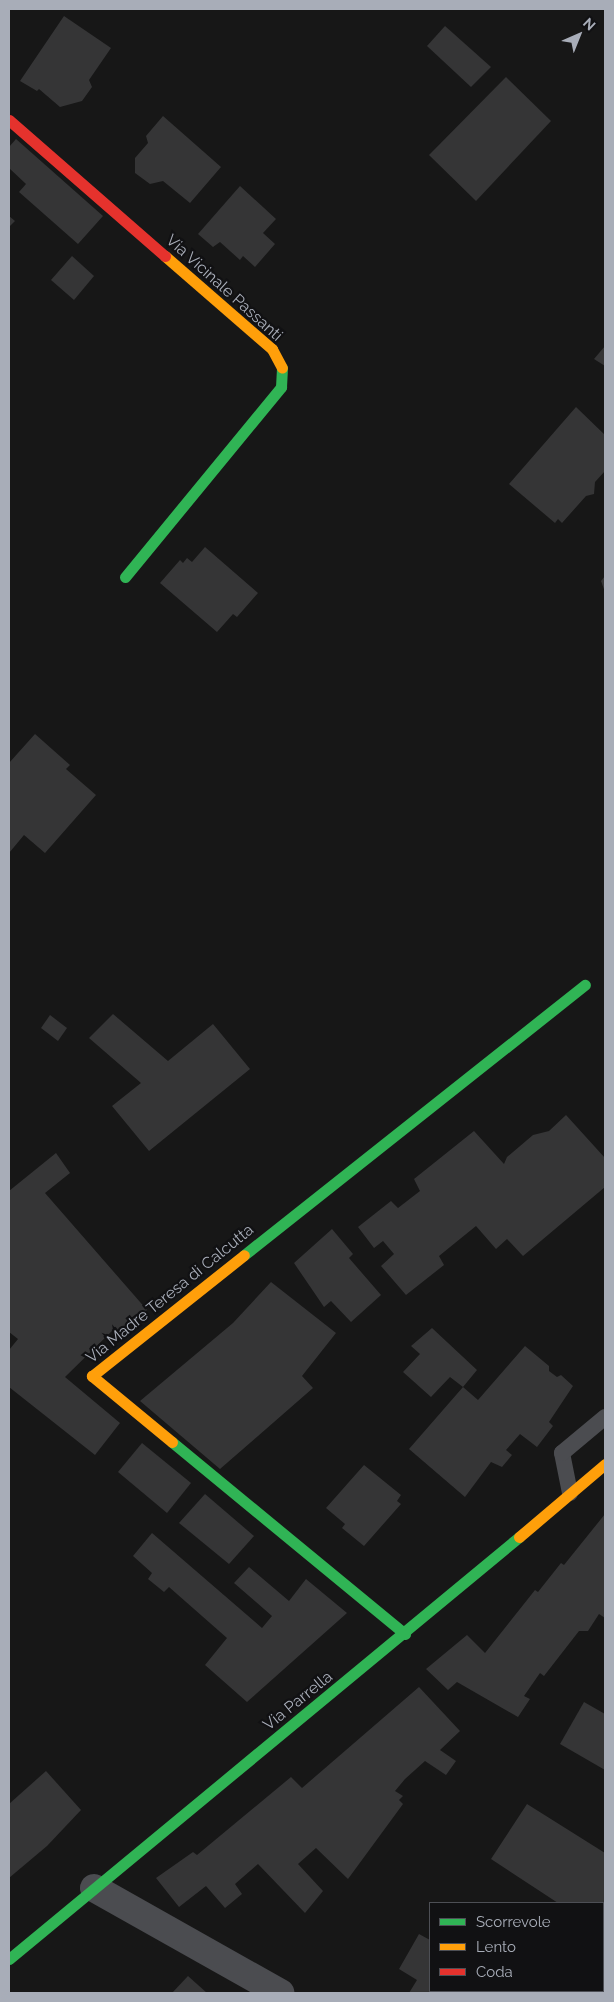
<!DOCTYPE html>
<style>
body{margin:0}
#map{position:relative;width:614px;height:2002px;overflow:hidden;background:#171717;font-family:Raleway,sans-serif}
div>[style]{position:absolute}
.building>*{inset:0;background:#353536}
.lane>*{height:16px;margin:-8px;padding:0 8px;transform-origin:8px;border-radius:8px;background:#4b4c50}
.street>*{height:28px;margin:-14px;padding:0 14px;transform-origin:14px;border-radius:14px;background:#4b4c50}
.fast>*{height:11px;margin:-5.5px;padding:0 5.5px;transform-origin:5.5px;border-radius:5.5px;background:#30b455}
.slow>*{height:11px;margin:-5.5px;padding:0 5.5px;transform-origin:5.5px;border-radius:5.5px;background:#ff9f0a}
.jam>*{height:11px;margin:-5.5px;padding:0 5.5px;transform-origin:5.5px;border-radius:5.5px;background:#e5322d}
span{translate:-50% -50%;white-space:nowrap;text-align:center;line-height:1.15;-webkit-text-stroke:4.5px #111113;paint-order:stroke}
.street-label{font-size:16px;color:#a8adb8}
.frame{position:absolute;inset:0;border:10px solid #a8adb8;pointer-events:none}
.legend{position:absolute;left:429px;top:1902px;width:175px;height:90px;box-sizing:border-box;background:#111113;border:1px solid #4d4f55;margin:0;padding:6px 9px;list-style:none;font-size:15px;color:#a8adb8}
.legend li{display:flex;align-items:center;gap:10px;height:25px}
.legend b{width:25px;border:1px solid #4d4f55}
.north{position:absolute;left:554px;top:10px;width:50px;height:50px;-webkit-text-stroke:4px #111113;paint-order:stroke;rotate:44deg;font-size:14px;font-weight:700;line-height:20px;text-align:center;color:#a8adb8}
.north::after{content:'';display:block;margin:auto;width:18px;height:22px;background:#a8adb8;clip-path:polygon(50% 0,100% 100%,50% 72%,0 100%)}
</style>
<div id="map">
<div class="building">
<div style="clip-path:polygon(64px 16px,111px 48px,89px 80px,92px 87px,82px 101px,60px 107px,39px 89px,37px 91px,20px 81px)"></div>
<div style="clip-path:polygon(445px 26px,491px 67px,471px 87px,427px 46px)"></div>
<div style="clip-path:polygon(506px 77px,551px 121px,476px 201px,429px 155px)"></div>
<div style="clip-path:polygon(163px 116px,221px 167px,190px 203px,163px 181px,150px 184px,135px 173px,135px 158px,148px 143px,146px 136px)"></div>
<div style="clip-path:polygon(16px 139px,103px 216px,78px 244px,19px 192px,26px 184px,9px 168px,9px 147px)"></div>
<div style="clip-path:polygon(240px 186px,276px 219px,263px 233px,275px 244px,255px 267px,243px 256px,240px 260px,220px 242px,213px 247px,198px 234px)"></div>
<div style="clip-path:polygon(9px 216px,15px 221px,9px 227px)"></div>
<div style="clip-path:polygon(72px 256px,94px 276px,74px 300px,51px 280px)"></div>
<div style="clip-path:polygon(605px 346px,605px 366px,594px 359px)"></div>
<div style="clip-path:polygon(576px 407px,605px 435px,605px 471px,595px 482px,594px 494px,586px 496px,562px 523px,558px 519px,555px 523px,509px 484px)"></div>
<div style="clip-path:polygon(205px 547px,258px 593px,237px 617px,233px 614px,217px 632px,160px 583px,180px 560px,183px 563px,187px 558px,192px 562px)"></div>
<div style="clip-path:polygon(605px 576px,605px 592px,601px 581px)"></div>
<div style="clip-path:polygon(35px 734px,70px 765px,66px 769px,96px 795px,45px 853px,24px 835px,9px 853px,9px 763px)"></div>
<div style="clip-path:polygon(113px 1014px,168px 1061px,213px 1024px,250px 1069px,149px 1151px,112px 1106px,141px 1083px,89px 1038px)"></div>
<div style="clip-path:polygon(50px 1015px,67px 1028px,58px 1041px,41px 1028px)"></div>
<div style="clip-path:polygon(566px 1115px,605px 1158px,605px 1187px,523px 1256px,507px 1239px,496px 1249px,476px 1226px,439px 1256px,444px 1265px,406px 1295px,381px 1266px,394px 1254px,383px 1241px,374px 1248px,358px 1227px,391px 1201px,398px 1208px,420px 1191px,414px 1179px,474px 1131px,504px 1164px,507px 1157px,533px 1135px,549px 1131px)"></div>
<div style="clip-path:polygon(56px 1153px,70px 1173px,45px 1193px,147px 1310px,114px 1337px,113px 1330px,65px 1377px,120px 1423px,95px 1455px,9px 1387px,9px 1350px,18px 1339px,9px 1332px,9px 1191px)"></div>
<div style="clip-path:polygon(332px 1229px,353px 1254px,349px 1258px,381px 1295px,351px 1322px,331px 1301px,324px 1307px,294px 1263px)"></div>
<div style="clip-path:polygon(271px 1282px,336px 1333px,302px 1376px,313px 1388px,220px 1469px,140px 1401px,233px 1323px)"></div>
<div style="clip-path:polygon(432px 1328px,477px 1370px,463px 1387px,450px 1377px,431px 1397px,403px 1372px,420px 1354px,411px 1346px)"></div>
<div style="clip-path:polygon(525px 1346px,549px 1366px,549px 1371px,557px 1377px,561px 1375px,573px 1386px,549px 1422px,553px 1426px,537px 1447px,520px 1434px,506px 1450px,512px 1455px,502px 1467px,491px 1462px,465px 1497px,409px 1449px,463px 1387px,478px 1400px)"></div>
<div style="clip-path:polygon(142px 1443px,191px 1483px,167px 1513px,118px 1472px)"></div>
<div style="clip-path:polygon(364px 1465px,401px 1495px,397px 1501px,401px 1504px,364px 1546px,342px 1528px,345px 1524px,326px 1508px)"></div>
<div style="clip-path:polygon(205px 1494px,254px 1536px,229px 1564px,179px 1523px)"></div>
<div style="clip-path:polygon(605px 1514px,605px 1618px,599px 1614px,588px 1631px,579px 1631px,544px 1676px,540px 1673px,524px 1696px,530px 1699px,518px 1717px,457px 1682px,448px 1690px,426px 1669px,467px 1635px,485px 1653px,535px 1590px,538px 1592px,561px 1563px,564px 1565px)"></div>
<div style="clip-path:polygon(152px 1533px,262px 1628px,272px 1616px,234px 1583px,249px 1567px,289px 1601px,306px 1579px,347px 1613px,247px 1702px,205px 1665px,227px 1638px,169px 1587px,164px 1592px,148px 1579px,152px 1573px,133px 1556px)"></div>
<div style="clip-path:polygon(419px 1687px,460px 1731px,440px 1750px,456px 1761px,446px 1775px,425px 1761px,405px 1779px,395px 1791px,403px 1796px,399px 1800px,403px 1804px,348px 1879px,316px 1848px,298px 1864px,323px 1891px,305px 1913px,258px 1864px,235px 1884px,242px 1894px,225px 1908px,206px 1886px,179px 1907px,156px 1878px,193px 1852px,197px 1855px,291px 1777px,302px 1788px)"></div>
<div style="clip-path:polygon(584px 1702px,605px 1714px,605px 1770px,560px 1744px)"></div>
<div style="clip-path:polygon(46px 1771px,81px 1810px,47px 1846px,9px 1878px,9px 1804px)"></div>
<div style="clip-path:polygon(527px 1804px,605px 1853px,605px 1934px,603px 1903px,558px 1903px,491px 1859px)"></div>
<div style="clip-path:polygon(419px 1934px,430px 1940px,430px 1991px,443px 1991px,442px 1993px,409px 1993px,417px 1980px,399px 1969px)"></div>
<div style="clip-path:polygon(188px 1976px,207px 1993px,172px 1993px)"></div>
</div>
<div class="lane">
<div style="left:570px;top:1493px;width:41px;rotate:-101.3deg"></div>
<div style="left:562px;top:1453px;width:56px;rotate:-39.9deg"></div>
</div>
<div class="street">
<div style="left:94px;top:1888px;width:214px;rotate:29.4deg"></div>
</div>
<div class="fast">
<div style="left:125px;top:577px;width:246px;rotate:-50.6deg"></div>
<div style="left:281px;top:387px;width:19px;rotate:-87deg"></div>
<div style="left:244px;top:1255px;width:435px;rotate:-38.4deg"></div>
<div style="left:172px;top:1442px;width:302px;rotate:39.5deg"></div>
<div style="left:9px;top:1959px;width:662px;rotate:-39.61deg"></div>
</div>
<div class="slow">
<div style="left:165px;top:256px;width:142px;rotate:41deg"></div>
<div style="left:272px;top:349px;width:21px;rotate:62deg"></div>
<div style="left:172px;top:1442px;width:104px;rotate:-140.5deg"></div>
<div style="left:92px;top:1376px;width:194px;rotate:-38.5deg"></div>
<div style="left:519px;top:1537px;width:113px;rotate:-40.3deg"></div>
</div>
<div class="jam">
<div style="left:9px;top:120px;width:207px;rotate:41.1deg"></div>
</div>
<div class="street-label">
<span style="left:224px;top:288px;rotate:42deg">Via Vicinale Passanti</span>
<span style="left:170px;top:1294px;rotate:-39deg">Via Madre Teresa di Calcutta</span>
<span style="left:298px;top:1701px;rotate:-39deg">Via Parrella</span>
</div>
<div class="frame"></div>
<ul class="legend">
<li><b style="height:6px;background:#30b455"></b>Scorrevole</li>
<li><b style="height:6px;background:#ff9f0a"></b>Lento</li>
<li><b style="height:6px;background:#e5322d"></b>Coda</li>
</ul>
<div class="north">N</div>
</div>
